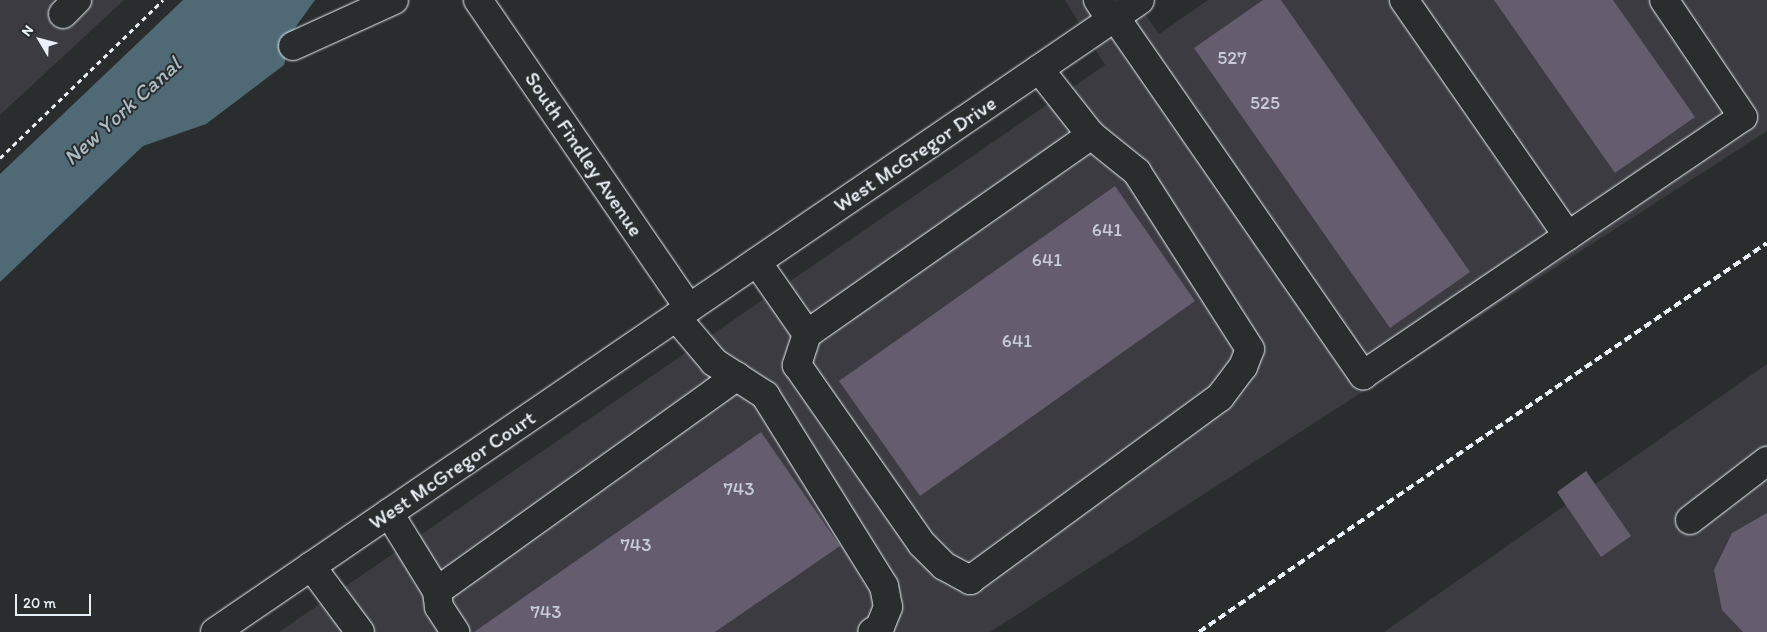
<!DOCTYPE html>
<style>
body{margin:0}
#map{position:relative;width:1767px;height:632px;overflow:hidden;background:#2a2d2e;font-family:Itim,sans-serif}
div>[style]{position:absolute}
.built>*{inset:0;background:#3c3b41}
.water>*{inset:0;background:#4f6a74}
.building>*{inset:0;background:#655d6e}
.path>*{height:3px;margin-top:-1.5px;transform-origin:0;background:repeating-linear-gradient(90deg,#e8f1f8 0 5px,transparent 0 9px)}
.roads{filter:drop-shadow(0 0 1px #e8f1f8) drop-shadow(0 0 1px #e8f1f8)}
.minor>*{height:28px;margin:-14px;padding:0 14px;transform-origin:14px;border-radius:14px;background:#2a2d2e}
.rail>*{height:4px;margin-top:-2px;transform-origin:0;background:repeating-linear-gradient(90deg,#e8f1f8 0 8px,transparent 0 12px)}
span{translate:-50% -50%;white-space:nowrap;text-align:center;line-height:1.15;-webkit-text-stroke:4px #2a2d2e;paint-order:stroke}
.number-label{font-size:19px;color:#c7ccd6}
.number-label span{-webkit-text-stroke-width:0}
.street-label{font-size:21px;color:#e8f1f8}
.water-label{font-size:22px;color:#abbbc3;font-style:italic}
.north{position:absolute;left:15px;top:15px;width:50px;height:50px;-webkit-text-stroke:4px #2a2d2e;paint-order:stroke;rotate:307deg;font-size:14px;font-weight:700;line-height:20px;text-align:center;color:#e8f1f8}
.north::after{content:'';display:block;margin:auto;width:18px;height:22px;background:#e8f1f8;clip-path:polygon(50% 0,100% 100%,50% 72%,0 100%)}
.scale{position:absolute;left:15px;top:594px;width:76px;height:22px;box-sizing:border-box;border:2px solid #e8f1f8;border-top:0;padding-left:6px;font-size:15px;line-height:18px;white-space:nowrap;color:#e8f1f8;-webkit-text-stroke:4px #2a2d2e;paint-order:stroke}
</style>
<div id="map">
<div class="built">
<div style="clip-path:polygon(0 0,124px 0,0 115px)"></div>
<div style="clip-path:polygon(1065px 0,1135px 0,1159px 34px,1208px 0,1767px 0,1767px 131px,990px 632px,279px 632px,1105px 65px)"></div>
<div style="clip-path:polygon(1767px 364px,1767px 632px,1384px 632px)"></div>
</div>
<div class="water">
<div style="clip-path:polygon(183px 0,315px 0,292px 32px,284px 65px,206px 124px,143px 146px,0 282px,0 174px)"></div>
</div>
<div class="building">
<div style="clip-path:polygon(1263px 0,1281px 0,1470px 272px,1390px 328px,1194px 48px)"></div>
<div style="clip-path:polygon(1494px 0,1613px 0,1695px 117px,1615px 173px)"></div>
<div style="clip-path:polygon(1115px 186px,1195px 301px,920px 496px,839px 381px)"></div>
<div style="clip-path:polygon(761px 432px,840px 546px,715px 632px,474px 632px)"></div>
<div style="clip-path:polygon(1586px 471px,1631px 536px,1601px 557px,1557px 492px)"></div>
<div style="clip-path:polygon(1767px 513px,1767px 632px,1743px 632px,1722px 610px,1714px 570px,1732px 533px)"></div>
</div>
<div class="path">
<div style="left:0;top:158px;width:227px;rotate:-44.1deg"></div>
</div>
<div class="roads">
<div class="minor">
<div style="left:478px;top:0;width:373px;rotate:55.6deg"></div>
<div style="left:1098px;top:0;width:24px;rotate:57deg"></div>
<div style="left:1404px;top:0;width:287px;rotate:55.2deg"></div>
<div style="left:63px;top:14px;width:20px;rotate:-45deg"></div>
<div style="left:1115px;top:17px;width:436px;rotate:55.3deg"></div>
<div style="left:1363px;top:375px;width:459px;rotate:-34.2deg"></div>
<div style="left:1743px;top:117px;width:141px;rotate:-124deg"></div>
<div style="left:293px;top:46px;width:111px;rotate:-24.5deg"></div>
<div style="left:757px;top:262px;width:88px;rotate:55.2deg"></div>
<div style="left:807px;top:334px;width:33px;rotate:108deg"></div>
<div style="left:797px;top:365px;width:218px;rotate:55.1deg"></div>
<div style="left:922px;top:544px;width:31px;rotate:45deg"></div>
<div style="left:944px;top:566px;width:30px;rotate:28deg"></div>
<div style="left:970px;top:580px;width:310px;rotate:-36.2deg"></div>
<div style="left:1220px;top:397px;width:38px;rotate:-53deg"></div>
<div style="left:1243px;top:367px;width:19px;rotate:-69deg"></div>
<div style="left:1250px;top:349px;width:210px;rotate:-122.6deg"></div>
<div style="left:1137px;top:172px;width:59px;rotate:-141.2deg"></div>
<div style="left:1091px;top:135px;width:84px;rotate:-128.2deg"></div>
<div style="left:676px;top:317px;width:59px;rotate:49.8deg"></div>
<div style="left:714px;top:362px;width:61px;rotate:32.9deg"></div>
<div style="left:765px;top:395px;width:225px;rotate:58.1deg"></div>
<div style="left:884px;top:586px;width:21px;rotate:79deg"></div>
<div style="left:888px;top:607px;width:22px;rotate:112deg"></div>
<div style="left:880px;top:627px;width:9px;rotate:148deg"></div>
<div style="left:807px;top:334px;width:347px;rotate:-35deg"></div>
<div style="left:389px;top:513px;width:92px;rotate:58.4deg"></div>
<div style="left:437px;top:591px;width:16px;rotate:83deg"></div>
<div style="left:439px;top:607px;width:30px;rotate:57deg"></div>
<div style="left:1690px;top:520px;width:97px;rotate:-37.5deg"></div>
<div style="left:311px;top:566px;width:82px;rotate:53.4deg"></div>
<div style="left:437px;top:591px;width:369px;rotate:-35.6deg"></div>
<div style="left:215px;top:632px;width:1120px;rotate:-34.34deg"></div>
</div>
</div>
<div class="rail">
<div style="left:1199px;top:632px;width:688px;rotate:-34.41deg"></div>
</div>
<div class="number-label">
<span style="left:1232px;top:58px">527</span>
<span style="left:1265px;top:103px">525</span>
<span style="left:1107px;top:230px">641</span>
<span style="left:1047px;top:260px">641</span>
<span style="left:1017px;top:341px">641</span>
<span style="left:739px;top:489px">743</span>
<span style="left:636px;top:545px">743</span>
<span style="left:546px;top:612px">743</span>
</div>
<div class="street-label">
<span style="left:584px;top:154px;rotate:56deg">South Findley Avenue</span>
<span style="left:915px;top:154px;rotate:-34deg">West McGregor Drive</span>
<span style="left:452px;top:470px;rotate:-34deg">West McGregor Court</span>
</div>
<div class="water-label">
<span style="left:122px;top:111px;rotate:-42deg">New York Canal</span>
</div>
<div class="north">N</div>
<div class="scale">20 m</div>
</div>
